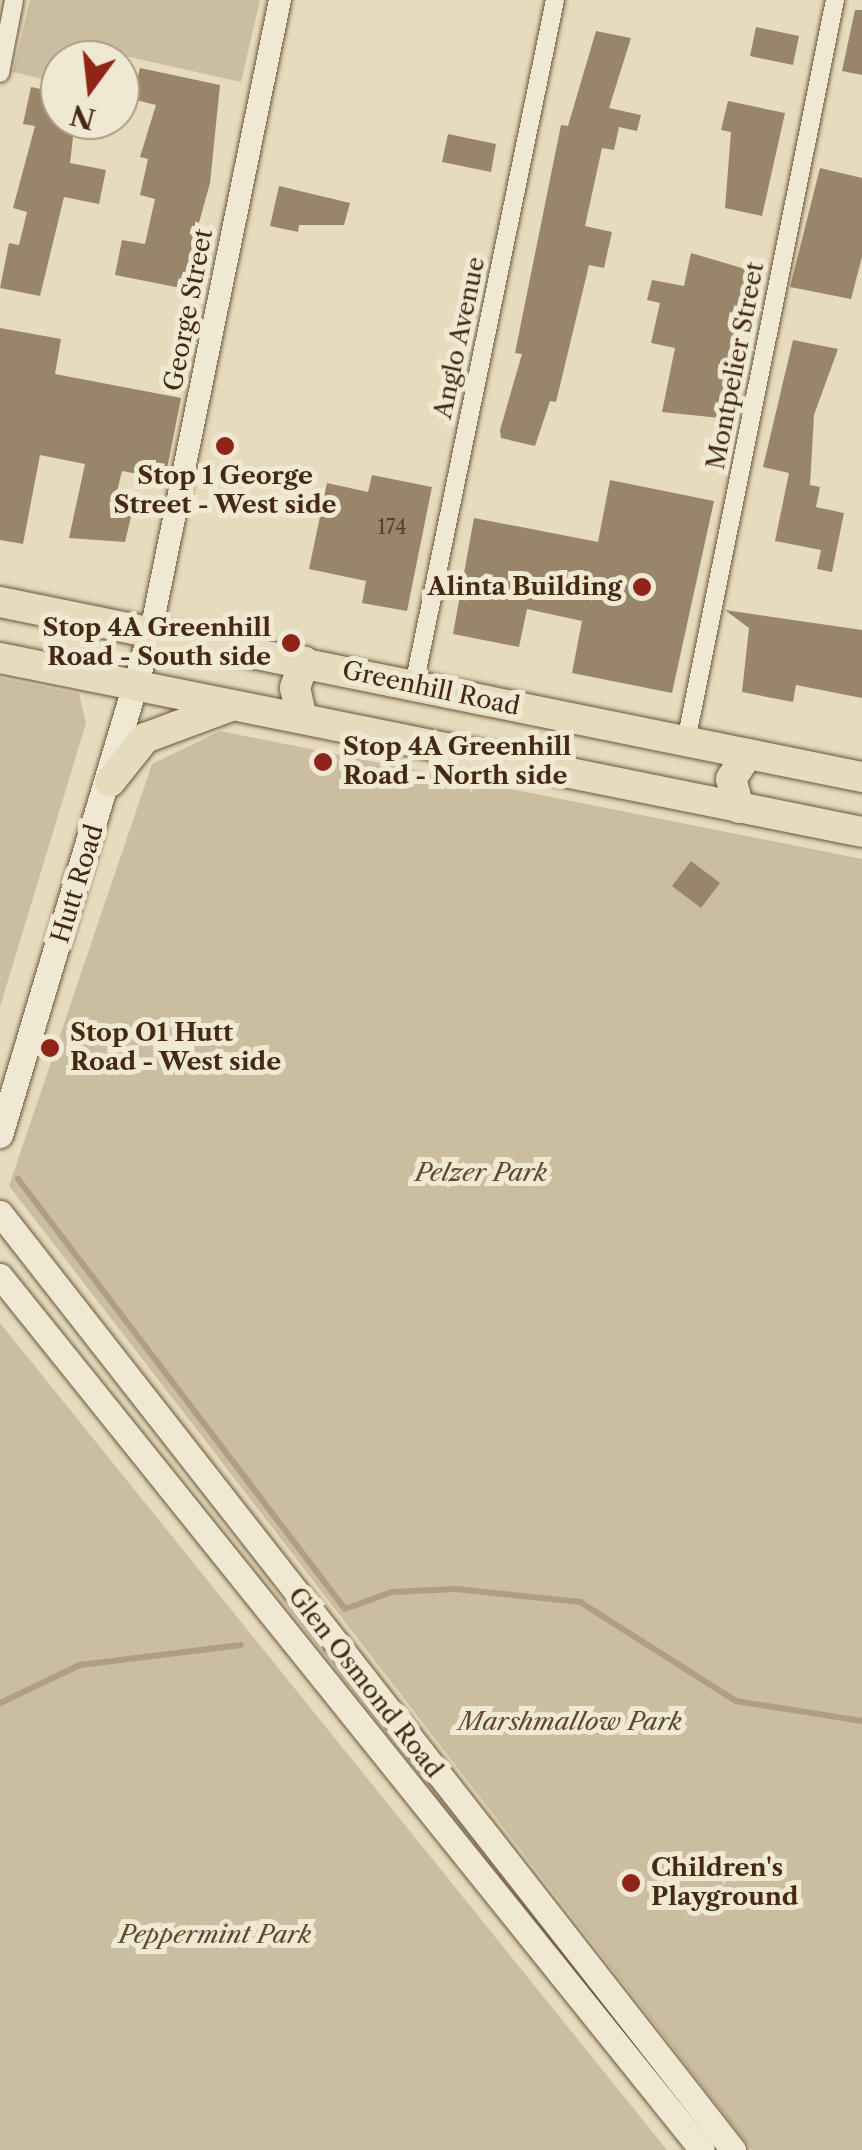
<!DOCTYPE html>
<style>
body{margin:0}
#map{position:relative;width:862px;height:2150px;overflow:hidden;background:#e6dbbc;font-family:"Libre Caslon Text",serif}
div>[style]{position:absolute}
.green>*{inset:0;background:#cbbd9f}
.stream>*{height:6px;margin:-3px;padding:0 3px;transform-origin:3px;border-radius:3px;background:#af9e82}
.building>*{inset:0;background:#99866a}
.roads{filter:drop-shadow(0 0 2px #6d563c) drop-shadow(0 0 2px #6d563c)}
.minor>*{height:18px;margin:-9px;padding:0 9px;transform-origin:9px;border-radius:9px;background:#efe8d3}
.tertiary>*{height:22px;margin:-11px;padding:0 11px;transform-origin:11px;border-radius:11px;background:#efe8d3}
.secondary>*{height:25px;margin:-12.5px;padding:0 12.5px;transform-origin:12.5px;border-radius:12.5px;background:#efe8d3}
.trunk>*{height:30px;margin:-15px;padding:0 15px;transform-origin:15px;border-radius:15px;background:#e6dbbc}
.dots>*{width:28px;height:28px;translate:-50% -50%;box-sizing:border-box;border:5px solid #efe8d3;border-radius:50%}
span{translate:-50% -50%;white-space:nowrap;text-align:center;line-height:1.15;-webkit-text-stroke:10px #efe8d3;paint-order:stroke}
.number-label{font-size:20px;color:#5a4027}
.number-label span{-webkit-text-stroke-width:0}
.street-label{font-size:25px;color:#452911}
.poi-label{font-size:25px;color:#452911;font-weight:700}
.right{translate:-100% -50%;text-align:right}
.left{translate:0 -50%;text-align:left}
.park-label{font-size:25px;color:#60472d;font-style:italic}
.north{position:absolute;left:40px;top:40px;width:100px;height:100px;box-sizing:border-box;background:#efe8d3;border:2px solid #ab9c85;border-radius:50%;rotate:195deg;font-size:28px;font-weight:700;line-height:40px;text-align:center;color:#452911}
.north::after{content:'';display:block;margin:auto;width:35px;height:45px;background:#8f2418;clip-path:polygon(50% 0,100% 100%,50% 72%,0 100%)}
</style>
<div id="map">
<div class="green">
<div style="clip-path:polygon(30px 0,260px 0,241px 82px,116px 54px,60px 60px,60px 83px,13px 72px)"></div>
<div style="clip-path:polygon(0 678px,79px 694px,86px 723px,0 1007px)"></div>
<div style="clip-path:polygon(220px 731px,862px 859px,862px 2150px,752px 2150px,9px 1186px,152px 764px)"></div>
<div style="clip-path:polygon(0 1323px,667px 2150px,0 2150px)"></div>
</div>
<div class="stream">
<div style="left:18px;top:1179px;width:540px;rotate:52.75deg"></div>
<div style="left:345px;top:1609px;width:50px;rotate:-19.9deg"></div>
<div style="left:392px;top:1592px;width:64px;rotate:-2.7deg"></div>
<div style="left:456px;top:1589px;width:125px;rotate:6deg"></div>
<div style="left:580px;top:1602px;width:185px;rotate:32.4deg"></div>
<div style="left:736px;top:1701px;width:128px;rotate:9deg"></div>
<div style="left:0;top:1703px;width:89px;rotate:-25.4deg"></div>
<div style="left:80px;top:1665px;width:162px;rotate:-7.1deg"></div>
</div>
<div class="building">
<div style="clip-path:polygon(855px 10px,862px 10px,862px 75px,842px 71px)"></div>
<div style="clip-path:polygon(756px 27px,799px 36px,793px 65px,750px 56px)"></div>
<div style="clip-path:polygon(596px 31px,631px 38px,609px 108px,641px 115px,637px 131px,619px 127px,614px 150px,602px 148px,585px 226px,612px 232px,604px 268px,589px 265px,556px 402px,550px 401px,535px 446px,501px 438px,500px 430px,522px 354px,515px 353px,561px 125px,568px 126px)"></div>
<div style="clip-path:polygon(140px 68px,220px 85px,210px 183px,181px 288px,115px 275px,122px 240px,145px 244px,155px 199px,140px 195px,148px 159px,140px 157px,156px 105px,132px 99px)"></div>
<div style="clip-path:polygon(31px 87px,60px 93px,60px 120px,75px 120px,70px 163px,106px 170px,99px 204px,64px 197px,40px 296px,0 288px,9px 243px,19px 245px,27px 212px,13px 208px,35px 126px,23px 124px)"></div>
<div style="clip-path:polygon(728px 101px,785px 113px,762px 216px,725px 208px,731px 132px,721px 130px)"></div>
<div style="clip-path:polygon(448px 134px,496px 144px,491px 172px,442px 162px)"></div>
<div style="clip-path:polygon(820px 168px,862px 178px,862px 257px,851px 299px,790px 287px)"></div>
<div style="clip-path:polygon(279px 186px,350px 203px,344px 225px,299px 225px,298px 232px,270px 226px)"></div>
<div style="clip-path:polygon(691px 253px,752px 271px,730px 419px,662px 412px,675px 348px,651px 343px,660px 303px,647px 300px,652px 280px,684px 286px)"></div>
<div style="clip-path:polygon(0 328px,61px 339px,55px 374px,181px 398px,165px 479px,122px 471px,114px 504px,133px 508px,125px 542px,69px 538px,85px 464px,40px 455px,23px 544px,0 540px)"></div>
<div style="clip-path:polygon(793px 340px,838px 349px,814px 415px,810px 485px,820px 487px,816px 507px,844px 513px,832px 572px,817px 569px,821px 550px,775px 541px,789px 473px,763px 467px)"></div>
<div style="clip-path:polygon(372px 475px,432px 487px,407px 611px,362px 603px,366px 581px,309px 569px,327px 483px,368px 492px)"></div>
<div style="clip-path:polygon(610px 480px,714px 501px,672px 693px,572px 673px,582px 621px,527px 609px,519px 647px,453px 634px,474px 518px,598px 542px)"></div>
<div style="clip-path:polygon(725px 610px,862px 630px,862px 698px,796px 685px,793px 702px,742px 692px,749px 628px)"></div>
<div style="clip-path:polygon(691px 861px,720px 883px,701px 908px,672px 886px)"></div>
</div>
<div class="roads">
<div class="minor">
<div style="left:0;top:73px;width:74px;rotate:-79.1deg"></div>
<div style="left:414px;top:685px;width:699px;rotate:-78.37deg"></div>
<div style="left:686px;top:741px;width:756px;rotate:-78.63deg"></div>
</div>
<div class="tertiary">
<div style="left:151px;top:631px;width:644px;rotate:-78.45deg"></div>
</div>
<div class="secondary">
<div style="left:0;top:1135px;width:526px;rotate:-73.32deg"></div>
<div style="left:0;top:1213px;width:1190px;rotate:51.96deg"></div>
<div style="left:0;top:1276px;width:1121px;rotate:51.23deg"></div>
</div>
<div class="trunk">
<div style="left:0;top:602px;width:880px;rotate:11.48deg"></div>
<div style="left:0;top:658px;width:879px;rotate:11.41deg"></div>
<div style="left:302px;top:718px;width:31px;rotate:-103deg"></div>
<div style="left:295px;top:688px;width:28px;rotate:-71deg"></div>
<div style="left:110px;top:782px;width:56px;rotate:-51.5deg"></div>
<div style="left:145px;top:738px;width:89px;rotate:-20.5deg"></div>
<div style="left:739px;top:808px;width:30px;rotate:-105deg"></div>
<div style="left:731px;top:779px;width:30px;rotate:-56deg"></div>
</div>
</div>
<div class="dots">
<div style="left:225px;top:446px;background:#8f2418"></div>
<div style="left:642px;top:587px;background:#8f2418"></div>
<div style="left:291px;top:643px;background:#8f2418"></div>
<div style="left:323px;top:762px;background:#8f2418"></div>
<div style="left:50px;top:1048px;background:#8f2418"></div>
<div style="left:631px;top:1883px;background:#8f2418"></div>
</div>
<div class="number-label">
<span style="left:392px;top:527px">174</span>
</div>
<div class="street-label">
<span style="left:189px;top:310px;rotate:-79deg">George Street</span>
<span style="left:460px;top:338px;rotate:-78deg">Anglo Avenue</span>
<span style="left:736px;top:366px;rotate:-79deg">Montpelier Street</span>
<span style="left:431px;top:689px;rotate:12deg">Greenhill Road</span>
<span style="left:78px;top:884px;rotate:-73deg">Hutt Road</span>
<span style="left:365px;top:1683px;rotate:52deg">Glen Osmond Road</span>
</div>
<div class="poi-label">
<span style="left:225px;top:491px">Stop 1 George<br>Street - West side</span>
<span class="right" style="left:622px;top:587px">Alinta Building</span>
<span class="right" style="left:271px;top:643px">Stop 4A Greenhill<br>Road - South side</span>
<span class="left" style="left:343px;top:762px">Stop 4A Greenhill<br>Road - North side</span>
<span class="left" style="left:70px;top:1048px">Stop O1 Hutt<br>Road - West side</span>
<span class="left" style="left:651px;top:1883px">Children's<br>Playground</span>
</div>
<div class="park-label">
<span style="left:481px;top:1173px">Pelzer Park</span>
<span style="left:570px;top:1722px">Marshmallow Park</span>
<span style="left:215px;top:1935px">Peppermint Park</span>
</div>
<div class="north">N</div>
</div>
